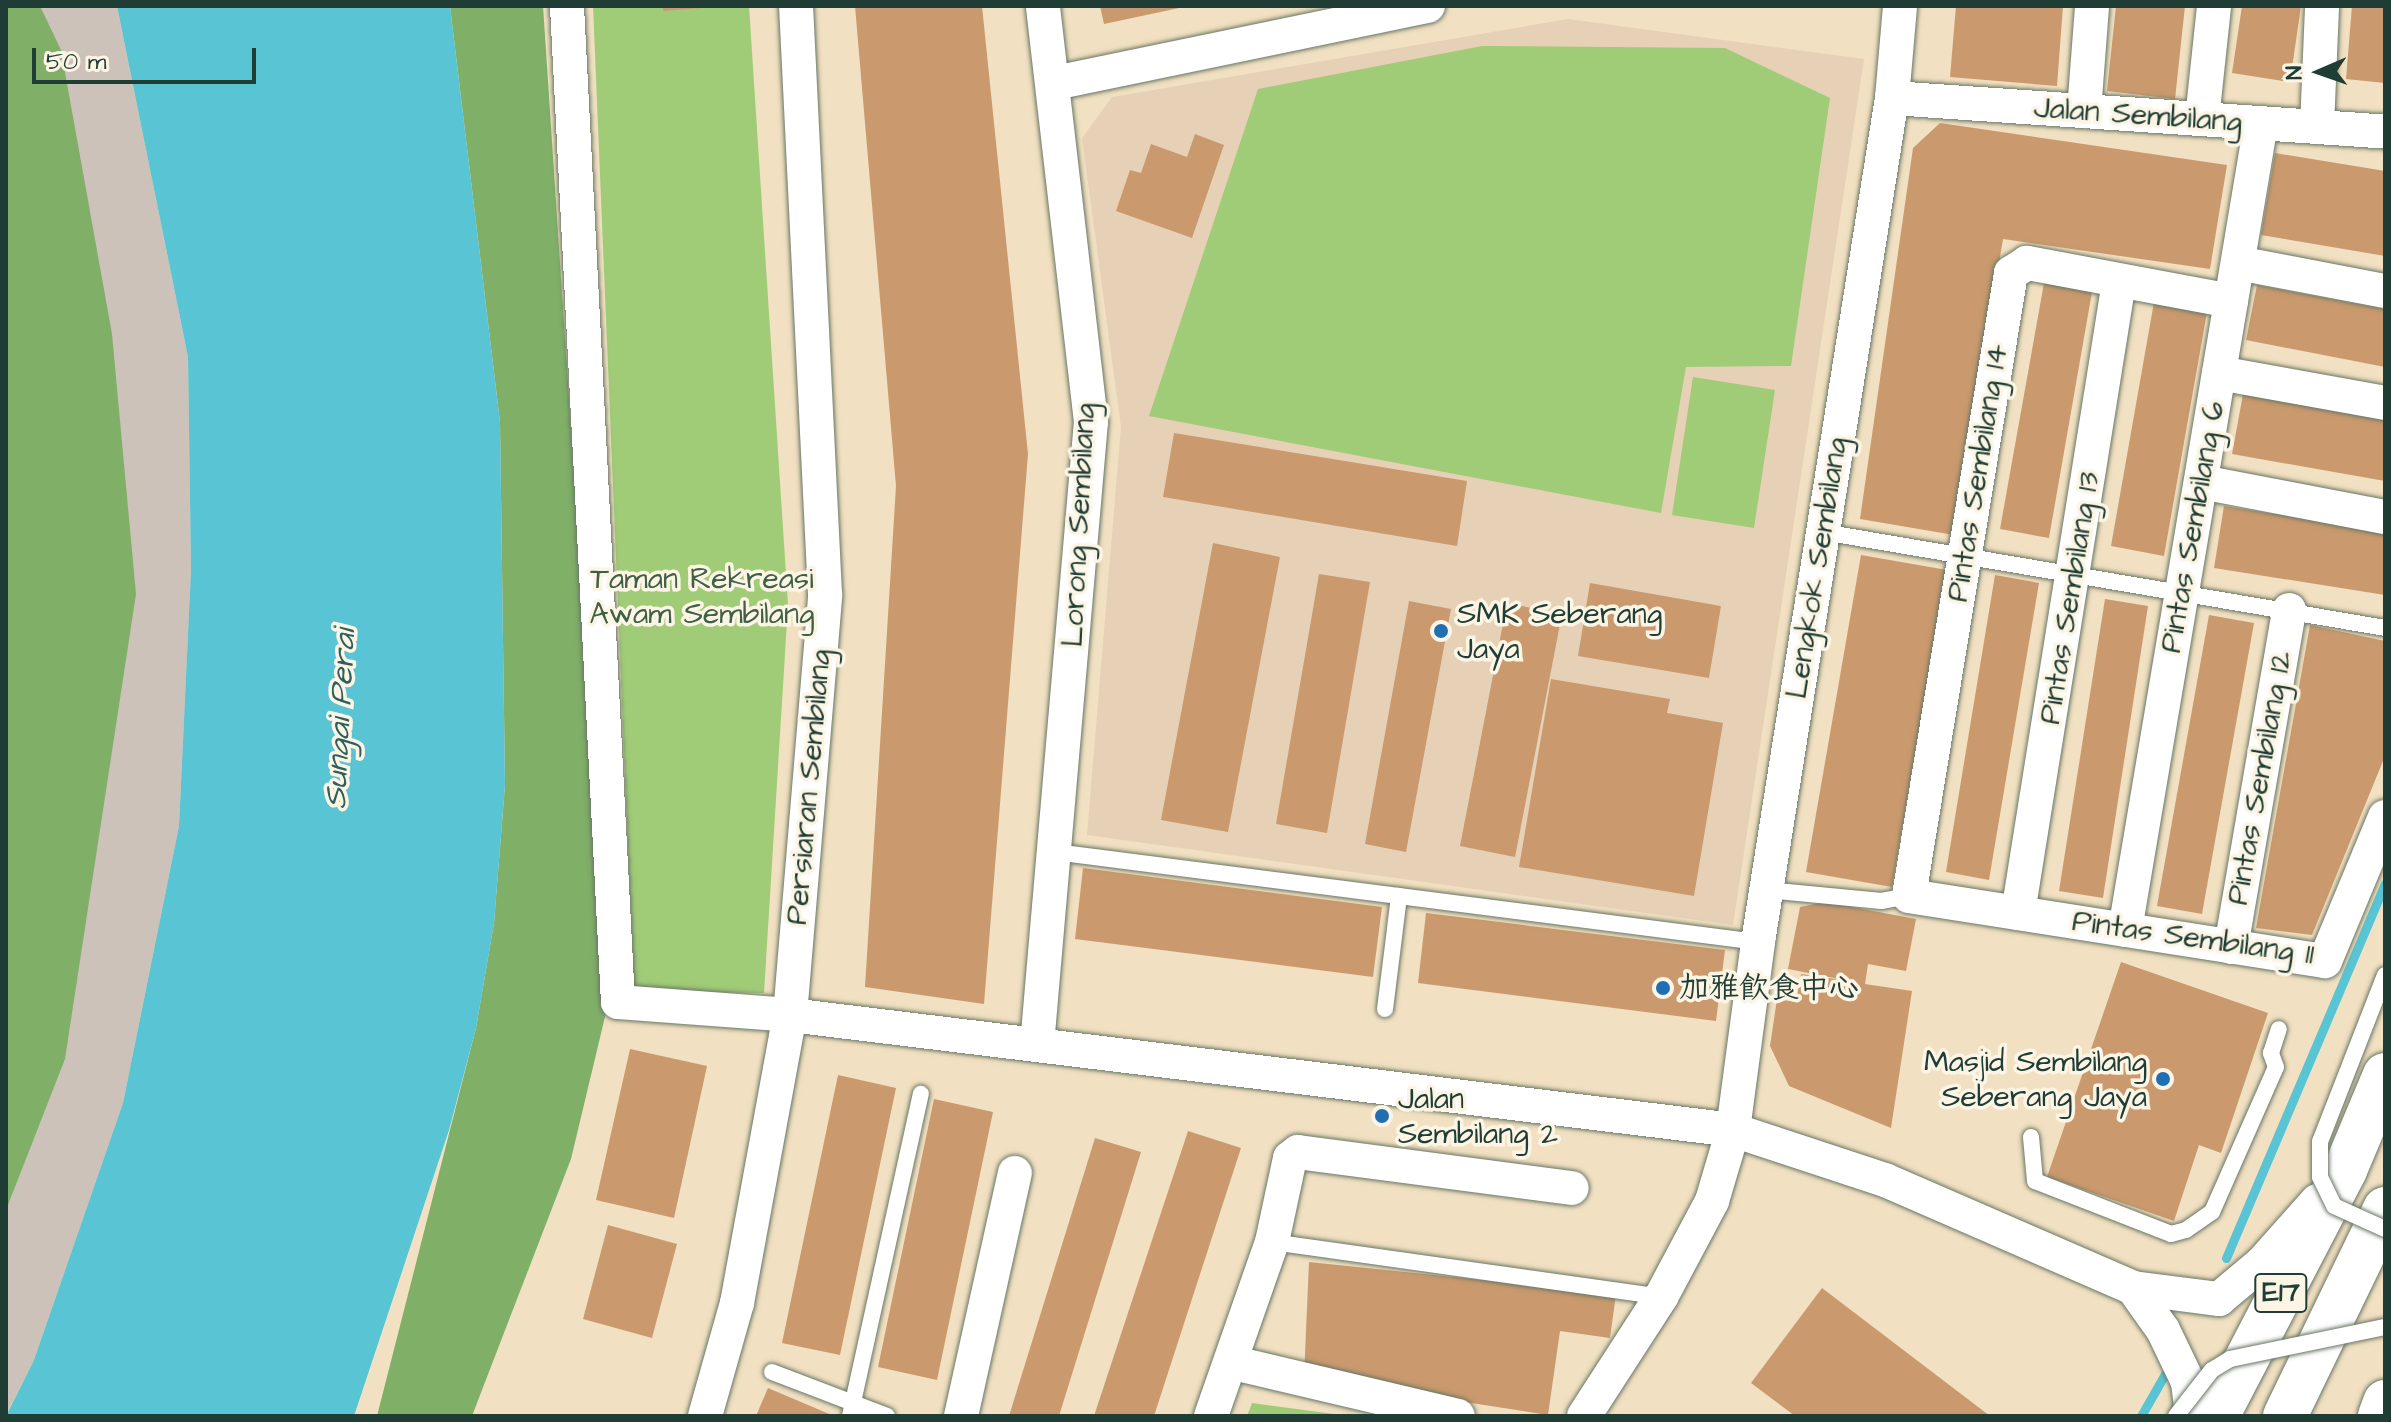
<!DOCTYPE html>
<meta charset="utf-8">
<style>
body{margin:0}
#map{position:relative;width:2391px;height:1422px;overflow:hidden;background:#f1e0c1;font-family:"Architects Daughter","LXGW WenKai TC",sans-serif}
div>[style]{position:absolute}
.built>*{inset:0;background:#e6d1b6}
.industrial>*{inset:0;background:#ccc2b9}
.green>*{inset:0;background:#a0cb77}
.forest>*{inset:0;background:#80af68}
.water>*{inset:0;background:#59c4d3}
.stream>*{height:9px;margin:-4.5px;padding:0 4.5px;transform-origin:4.5px;border-radius:4.5px;background:#59c4d3}
.building>*{inset:0;background:#ca9a6e}
.roads{filter:drop-shadow(0 0 2px #687665) drop-shadow(0 0 2px #687665)}
.service>*{height:16px;margin:-8px;padding:0 8px;transform-origin:8px;border-radius:8px;background:#fff}
.minor>*{height:34px;margin:-17px;padding:0 17px;transform-origin:17px;border-radius:17px;background:#fff}
.secondary>*{height:44px;margin:-22px;padding:0 22px;transform-origin:22px;border-radius:22px;background:#fff}
.motorway>*{height:44px;margin:-22px;padding:0 22px;transform-origin:22px;border-radius:22px;background:#fff}
.bridges{filter:drop-shadow(0 0 2px #687665) drop-shadow(0 0 2px #687665)}
.service-bridge>*{height:16px;margin:-8px;padding:0 8px;transform-origin:8px;border-radius:8px;background:#fff}
.dots>*{width:22px;height:22px;translate:-50% -50%;box-sizing:border-box;border:4px solid #fcf5e5;border-radius:50%}
span{translate:-50% -50%;white-space:nowrap;text-align:center;line-height:1.15;-webkit-text-stroke:7px #fcf5e5;paint-order:stroke}
.shield-label span{padding:2px 6px;background:#fcf5e5;border:2px solid;border-radius:6px;-webkit-text-stroke-width:0}
.shield-label{font-size:28px;color:#1f3d34;font-weight:700}
.street-label{font-size:30px;color:#1f3d34}
.park-label{font-size:30px;color:#3f6045}
.poi-label{font-size:30px;color:#1f3d34}
.left{translate:0 -50%;text-align:left}
.right{translate:-100% -50%;text-align:right}
.water-label{font-size:32px;color:#2e5f5c;font-style:italic}
.frame{position:absolute;inset:0;border:8px solid #1f3d34;pointer-events:none}
.north{position:absolute;left:2279px;top:32px;width:80px;height:80px;-webkit-text-stroke:6px #fcf5e5;paint-order:stroke;rotate:268deg;font-size:22px;font-weight:700;line-height:32px;text-align:center;color:#1f3d34}
.north::after{content:'';display:block;margin:auto;width:28px;height:36px;background:#1f3d34;clip-path:polygon(50% 0,100% 100%,50% 72%,0 100%)}
.scale{position:absolute;left:32px;top:48px;width:224px;height:36px;box-sizing:border-box;border:4px solid #1f3d34;border-top:0;padding-left:10px;font-size:24px;line-height:28px;white-space:nowrap;color:#1f3d34;-webkit-text-stroke:6px #fcf5e5;paint-order:stroke}
</style>
<div id="map">
<div class="built">
<div style="clip-path:polygon(1568px 19px,1864px 59px,1733px 925px,1087px 835px,1121px 427px,1082px 138px,1112px 97px)"></div>
</div>
<div class="industrial">
<div style="clip-path:polygon(6px 6px,117px 6px,188px 357px,191px 570px,179px 826px,123px 1103px,34px 1360px,6px 1415px)"></div>
</div>
<div class="green">
<div style="clip-path:polygon(593px 6px,749px 6px,788px 605px,764px 993px,634px 991px)"></div>
<div style="clip-path:polygon(1482px 46px,1725px 48px,1830px 98px,1791px 366px,1686px 367px,1661px 513px,1149px 416px,1258px 89px)"></div>
<div style="clip-path:polygon(1693px 377px,1775px 390px,1754px 528px,1672px 515px)"></div>
<div style="clip-path:polygon(1252px 1403px,1349px 1416px,1247px 1416px)"></div>
</div>
<div class="forest">
<div style="clip-path:polygon(6px 6px,40px 6px,61px 50px,112px 334px,136px 594px,65px 1059px,6px 1210px)"></div>
<div style="clip-path:polygon(450px 6px,543px 6px,609px 1000px,571px 1159px,472px 1416px,377px 1416px,476px 1028px,494px 923px,505px 785px,500px 422px)"></div>
</div>
<div class="water">
<div style="clip-path:polygon(117px 6px,450px 6px,500px 422px,505px 785px,494px 923px,476px 1028px,449px 1130px,354px 1416px,6px 1416px,34px 1360px,123px 1103px,179px 826px,191px 570px,188px 357px)"></div>
</div>
<div class="stream">
<div style="left:2226px;top:1258px;width:407px;rotate:-67deg"></div>
<div style="left:2141px;top:1416px;width:48px;rotate:-60.3deg"></div>
</div>
<div class="building">
<div style="clip-path:polygon(663px 6px,701px 6px,701px 8px,663px 11px)"></div>
<div style="clip-path:polygon(855px 6px,982px 6px,1028px 454px,984px 1004px,865px 987px,896px 486px)"></div>
<div style="clip-path:polygon(1100px 6px,1184px 6px,1184px 7px,1104px 24px)"></div>
<div style="clip-path:polygon(1956px 6px,2063px 6px,2057px 86px,1950px 77px)"></div>
<div style="clip-path:polygon(2116px 6px,2185px 6px,2175px 99px,2107px 91px)"></div>
<div style="clip-path:polygon(2242px 6px,2301px 6px,2290px 82px,2232px 73px)"></div>
<div style="clip-path:polygon(2352px 6px,2385px 6px,2385px 83px,2346px 79px)"></div>
<div style="clip-path:polygon(1940px 123px,2227px 165px,2210px 269px,2003px 239px,1954px 535px,1860px 519px,1913px 148px)"></div>
<div style="clip-path:polygon(1195px 134px,1224px 145px,1192px 238px,1116px 211px,1130px 170px,1141px 173px,1151px 144px,1187px 157px)"></div>
<div style="clip-path:polygon(2275px 153px,2385px 171px,2385px 256px,2261px 235px)"></div>
<div style="clip-path:polygon(2044px 283px,2092px 292px,2049px 538px,2000px 529px)"></div>
<div style="clip-path:polygon(2257px 285px,2385px 309px,2385px 367px,2246px 340px)"></div>
<div style="clip-path:polygon(2154px 302px,2207px 312px,2164px 556px,2111px 546px)"></div>
<div style="clip-path:polygon(2244px 389px,2385px 414px,2385px 481px,2232px 454px)"></div>
<div style="clip-path:polygon(1174px 433px,1467px 481px,1457px 546px,1163px 497px)"></div>
<div style="clip-path:polygon(2224px 506px,2385px 532px,2385px 595px,2214px 568px)"></div>
<div style="clip-path:polygon(1213px 543px,1280px 557px,1228px 832px,1161px 820px)"></div>
<div style="clip-path:polygon(1861px 555px,1947px 570px,1892px 887px,1806px 872px)"></div>
<div style="clip-path:polygon(1319px 574px,1370px 582px,1327px 833px,1276px 824px)"></div>
<div style="clip-path:polygon(1995px 575px,2039px 583px,1989px 880px,1946px 872px)"></div>
<div style="clip-path:polygon(1590px 583px,1721px 606px,1709px 678px,1578px 656px)"></div>
<div style="clip-path:polygon(2105px 599px,2148px 606px,2103px 898px,2059px 891px)"></div>
<div style="clip-path:polygon(1409px 601px,1451px 609px,1406px 852px,1365px 844px)"></div>
<div style="clip-path:polygon(1507px 603px,1562px 614px,1515px 857px,1460px 846px)"></div>
<div style="clip-path:polygon(2209px 615px,2254px 623px,2202px 914px,2157px 906px)"></div>
<div style="clip-path:polygon(2310px 625px,2385px 641px,2385px 756px,2312px 935px,2256px 928px)"></div>
<div style="clip-path:polygon(1551px 679px,1670px 699px,1667px 713px,1723px 723px,1694px 896px,1519px 867px)"></div>
<div style="clip-path:polygon(1083px 868px,1382px 907px,1373px 977px,1075px 939px)"></div>
<div style="clip-path:polygon(1825px 902px,1916px 919px,1906px 971px,1868px 964px,1865px 984px,1912px 991px,1891px 1128px,1789px 1086px,1770px 1046px,1777px 999px,1796px 1002px,1801px 974px,1849px 981px,1788px 969px,1800px 907px)"></div>
<div style="clip-path:polygon(1426px 913px,1725px 950px,1716px 1021px,1418px 983px)"></div>
<div style="clip-path:polygon(2121px 962px,2268px 1013px,2221px 1153px,2199px 1145px,2174px 1221px,2047px 1177px)"></div>
<div style="clip-path:polygon(630px 1049px,707px 1066px,674px 1218px,596px 1200px)"></div>
<div style="clip-path:polygon(838px 1075px,896px 1088px,840px 1355px,782px 1343px)"></div>
<div style="clip-path:polygon(934px 1099px,993px 1112px,937px 1380px,878px 1367px)"></div>
<div style="clip-path:polygon(1188px 1131px,1241px 1148px,1154px 1416px,1094px 1416px)"></div>
<div style="clip-path:polygon(1095px 1138px,1141px 1152px,1059px 1416px,1009px 1416px)"></div>
<div style="clip-path:polygon(608px 1225px,677px 1244px,652px 1338px,583px 1319px)"></div>
<div style="clip-path:polygon(1309px 1262px,1616px 1294px,1610px 1338px,1560px 1331px,1548px 1415px,1304px 1377px)"></div>
<div style="clip-path:polygon(1822px 1288px,1990px 1416px,1795px 1416px,1751px 1383px)"></div>
<div style="clip-path:polygon(768px 1388px,834px 1416px,756px 1416px)"></div>
</div>
<div class="roads">
<div class="service">
<div style="left:1823px;top:532px;width:570px;rotate:9.69deg"></div>
<div style="left:1055px;top:852px;width:709px;rotate:7.3deg"></div>
<div style="left:1767px;top:890px;width:115px;rotate:5.5deg"></div>
<div style="left:1881px;top:901px;width:28px;rotate:-10deg"></div>
<div style="left:1385px;top:1009px;width:114px;rotate:-82.9deg"></div>
<div style="left:2031px;top:1137px;width:44px;rotate:84.8deg"></div>
<div style="left:2035px;top:1181px;width:146px;rotate:21.3deg"></div>
<div style="left:2171px;top:1234px;width:16px;rotate:-15deg"></div>
<div style="left:2186px;top:1230px;width:32px;rotate:-35deg"></div>
<div style="left:2212px;top:1212px;width:158px;rotate:-66.2deg"></div>
<div style="left:2276px;top:1067px;width:15px;rotate:-110deg"></div>
<div style="left:2271px;top:1053px;width:25px;rotate:-72deg"></div>
<div style="left:1272px;top:1242px;width:393px;rotate:8deg"></div>
<div style="left:772px;top:1372px;width:123px;rotate:20.9deg"></div>
<div style="left:850px;top:1416px;width:330px;rotate:-77.6deg"></div>
</div>
<div class="minor">
<div style="left:567px;top:6px;width:997px;rotate:87.07deg"></div>
<div style="left:618px;top:1002px;width:172px;rotate:4.3deg"></div>
<div style="left:790px;top:1015px;width:950px;rotate:6.95deg"></div>
<div style="left:1733px;top:1130px;width:160px;rotate:18.2deg"></div>
<div style="left:1885px;top:1180px;width:270px;rotate:23.5deg"></div>
<div style="left:2133px;top:1288px;width:87px;rotate:7.3deg"></div>
<div style="left:2219px;top:1299px;width:56px;rotate:-39.9deg"></div>
<div style="left:2262px;top:1263px;width:83px;rotate:-48.4deg"></div>
<div style="left:1055px;top:83px;width:381px;rotate:-11.7deg"></div>
<div style="left:1892px;top:98px;width:494px;rotate:3.9deg"></div>
<div style="left:2084px;top:111px;width:105px;rotate:-85.6deg"></div>
<div style="left:2202px;top:119px;width:114px;rotate:-83.9deg"></div>
<div style="left:2317px;top:127px;width:121px;rotate:-87.6deg"></div>
<div style="left:2238px;top:263px;width:150px;rotate:10.8deg"></div>
<div style="left:2231px;top:301px;width:208px;rotate:-169.4deg"></div>
<div style="left:2027px;top:263px;width:19px;rotate:148deg"></div>
<div style="left:2011px;top:273px;width:631px;rotate:99.3deg"></div>
<div style="left:1909px;top:896px;width:421px;rotate:8.9deg"></div>
<div style="left:2325px;top:961px;width:156px;rotate:-67.4deg"></div>
<div style="left:2219px;top:373px;width:169px;rotate:10.2deg"></div>
<div style="left:2201px;top:482px;width:187px;rotate:10.8deg"></div>
<div style="left:2018px;top:913px;width:639px;rotate:-80.91deg"></div>
<div style="left:2125px;top:930px;width:818px;rotate:-80.43deg"></div>
<div style="left:2231px;top:947px;width:342px;rotate:-80.2deg"></div>
<div style="left:1037px;top:1045px;width:625px;rotate:-85.05deg"></div>
<div style="left:1091px;top:422px;width:419px;rotate:-96.6deg"></div>
<div style="left:2133px;top:1288px;width:52px;rotate:54.5deg"></div>
<div style="left:2163px;top:1330px;width:58px;rotate:64.3deg"></div>
<div style="left:2188px;top:1382px;width:34px;rotate:83deg"></div>
<div style="left:1234px;top:1363px;width:230px;rotate:13.3deg"></div>
<div style="left:705px;top:1416px;width:117px;rotate:-74.2deg"></div>
<div style="left:737px;top:1303px;width:293px;rotate:-79.6deg"></div>
<div style="left:790px;top:1015px;width:422px;rotate:-85.2deg"></div>
<div style="left:825px;top:594px;width:589px;rotate:-92.82deg"></div>
<div style="left:961px;top:1416px;width:249px;rotate:-77.5deg"></div>
<div style="left:1211px;top:1416px;width:184px;rotate:-70.7deg"></div>
<div style="left:1272px;top:1242px;width:86px;rotate:-77.9deg"></div>
<div style="left:1290px;top:1158px;width:10px;rotate:-37deg"></div>
<div style="left:1298px;top:1152px;width:276px;rotate:7.5deg"></div>
<div style="left:1584px;top:1416px;width:142px;rotate:-57.1deg"></div>
<div style="left:1661px;top:1297px;width:109px;rotate:-62deg"></div>
<div style="left:1712px;top:1201px;width:74px;rotate:-73.5deg"></div>
<div style="left:1733px;top:1130px;width:190px;rotate:-82.4deg"></div>
<div style="left:1758px;top:942px;width:855px;rotate:-80.98deg"></div>
<div style="left:1892px;top:98px;width:92px;rotate:-85deg"></div>
</div>
<div class="secondary">
<div style="left:2380px;top:1416px;width:15px;rotate:-70deg"></div>
</div>
<div class="motorway">
<div style="left:2217px;top:1416px;width:277px;rotate:-62.5deg"></div>
<div style="left:2345px;top:1170px;width:103px;rotate:-67.2deg"></div>
<div style="left:2285px;top:1416px;width:230px;rotate:-64.2deg"></div>
</div>
</div>
<div class="bridges">
<div class="service-bridge">
<div style="left:2385px;top:975px;width:179px;rotate:111.3deg"></div>
<div style="left:2320px;top:1142px;width:35px;rotate:90deg"></div>
<div style="left:2320px;top:1177px;width:32px;rotate:64deg"></div>
<div style="left:2334px;top:1206px;width:56px;rotate:24.3deg"></div>
<div style="left:2176px;top:1416px;width:58px;rotate:-52deg"></div>
<div style="left:2212px;top:1370px;width:21px;rotate:-31deg"></div>
<div style="left:2230px;top:1359px;width:158px;rotate:-11.7deg"></div>
</div>
</div>
<div class="dots">
<div style="left:1441px;top:631px;background:#1f6fb2"></div>
<div style="left:1663px;top:988px;background:#1f6fb2"></div>
<div style="left:2163px;top:1079px;background:#1f6fb2"></div>
<div style="left:1382px;top:1116px;background:#1f6fb2"></div>
</div>
<div class="shield-label">
<span style="left:2281px;top:1293px">E17</span>
</div>
<div class="street-label">
<span style="left:2138px;top:115px;rotate:4deg">Jalan Sembilang</span>
<span style="left:1978px;top:473px;rotate:-81deg">Pintas Sembilang 14</span>
<span style="left:1079px;top:525px;rotate:-87deg">Lorong Sembilang</span>
<span style="left:2193px;top:527px;rotate:-80deg">Pintas Sembilang 6</span>
<span style="left:1817px;top:568px;rotate:-81deg">Lengkok Sembilang</span>
<span style="left:2070px;top:598px;rotate:-81deg">Pintas Sembilang 13</span>
<span style="left:2260px;top:778px;rotate:-80deg">Pintas Sembilang 12</span>
<span style="left:809px;top:787px;rotate:-85deg">Persiaran Sembilang</span>
<span style="left:2193px;top:938px;rotate:8deg">Pintas Sembilang 11</span>
</div>
<div class="park-label">
<span style="left:702px;top:596px">Taman Rekreasi<br>Awam Sembilang</span>
</div>
<div class="poi-label">
<span class="left" style="left:1457px;top:631px">SMK Seberang<br>Jaya</span>
<span class="left" style="left:1679px;top:988px">加雅飲食中心</span>
<span class="right" style="left:2147px;top:1079px">Masjid Sembilang<br>Seberang Jaya</span>
<span class="left" style="left:1398px;top:1116px">Jalan<br>Sembilang 2</span>
</div>
<div class="water-label">
<span style="left:341px;top:719px;rotate:-87deg">Sungai Perai</span>
</div>
<div class="frame"></div>
<div class="north">N</div>
<div class="scale">50 m</div>
</div>
